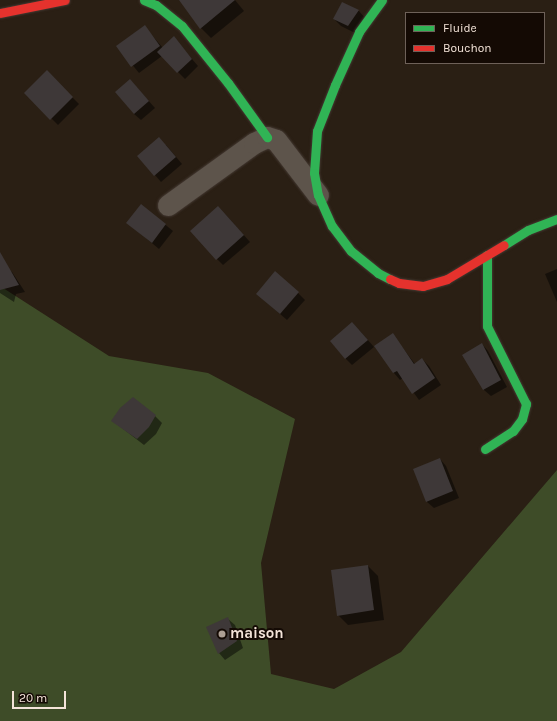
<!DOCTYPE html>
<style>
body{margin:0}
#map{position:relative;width:557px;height:721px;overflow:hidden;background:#2a1f14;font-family:Karla,sans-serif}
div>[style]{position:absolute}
.green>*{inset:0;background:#3e4c28}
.shadow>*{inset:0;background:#0007}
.building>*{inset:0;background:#3e3838}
.roads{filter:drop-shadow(0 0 1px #443932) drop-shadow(0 0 1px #443932)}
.street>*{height:21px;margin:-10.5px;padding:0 10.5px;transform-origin:10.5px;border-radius:10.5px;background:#5d544b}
.fast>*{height:9px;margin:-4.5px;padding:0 4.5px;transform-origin:4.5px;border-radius:4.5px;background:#30b455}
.jam>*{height:9px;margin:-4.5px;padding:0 4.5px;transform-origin:4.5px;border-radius:4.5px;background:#e5322d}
.dots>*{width:11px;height:11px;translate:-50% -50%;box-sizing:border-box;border:2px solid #140a04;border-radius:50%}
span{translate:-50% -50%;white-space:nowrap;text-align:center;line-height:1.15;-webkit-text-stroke:4px #140a04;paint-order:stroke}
.poi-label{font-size:15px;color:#f4e4d9;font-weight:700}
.left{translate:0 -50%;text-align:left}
.legend{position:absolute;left:405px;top:12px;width:140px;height:52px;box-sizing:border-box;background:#140a04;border:1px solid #6e6159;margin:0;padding:5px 7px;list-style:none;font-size:12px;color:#f4e4d9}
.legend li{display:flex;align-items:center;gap:8px;height:20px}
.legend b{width:20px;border:1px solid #6e6159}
.scale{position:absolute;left:12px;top:691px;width:54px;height:18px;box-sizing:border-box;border:2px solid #f4e4d9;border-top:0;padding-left:5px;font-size:12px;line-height:14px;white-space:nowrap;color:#f4e4d9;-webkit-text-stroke:3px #140a04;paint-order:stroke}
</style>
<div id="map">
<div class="green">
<div style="clip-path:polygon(0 286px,109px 356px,208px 373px,295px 419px,261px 563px,271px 674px,334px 689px,401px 652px,557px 470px,557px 721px,0 721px)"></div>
</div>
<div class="shadow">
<div style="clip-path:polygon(181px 0,235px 0,244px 11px,211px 38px,201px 28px)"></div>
<div style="clip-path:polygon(342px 3px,359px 11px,365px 18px,355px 33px,341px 26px,334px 19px)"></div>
<div style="clip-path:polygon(144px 26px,163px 48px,180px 45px,198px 66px,185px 79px,162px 56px,139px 73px,117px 46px)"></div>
<div style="clip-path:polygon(47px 72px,79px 104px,58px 125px,26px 93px)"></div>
<div style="clip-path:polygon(130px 80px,155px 108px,141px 120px,134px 114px)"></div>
<div style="clip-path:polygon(166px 145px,182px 164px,161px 182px,155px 175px)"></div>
<div style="clip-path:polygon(141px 205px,173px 231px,159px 249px,128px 223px)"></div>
<div style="clip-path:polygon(225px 214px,250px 242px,223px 265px,217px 259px)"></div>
<div style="clip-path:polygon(0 265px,12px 272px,25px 292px,16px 294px,14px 302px,0 293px)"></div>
<div style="clip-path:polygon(557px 269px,557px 302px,545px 274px)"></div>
<div style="clip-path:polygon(298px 293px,305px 300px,287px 320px,264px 300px)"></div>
<div style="clip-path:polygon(359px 330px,374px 347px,352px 365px,345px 358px)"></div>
<div style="clip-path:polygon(392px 334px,415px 364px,422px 359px,429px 366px,441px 385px,419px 400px,403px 378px,400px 380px,394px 373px,375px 347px)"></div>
<div style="clip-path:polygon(482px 344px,488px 351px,507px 387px,491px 396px,484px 390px,464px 355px)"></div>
<div style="clip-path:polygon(155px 416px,162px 423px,156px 434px,144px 445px,113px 421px)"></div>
<div style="clip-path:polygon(440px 459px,446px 466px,459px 498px,434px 508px,427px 502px,414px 470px)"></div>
<div style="clip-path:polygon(368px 566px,378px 576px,384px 620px,348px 625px,338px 615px)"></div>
<div style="clip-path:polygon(228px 619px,235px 625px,243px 648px,225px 660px,219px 653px)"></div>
</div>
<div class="building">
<div style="clip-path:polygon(179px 0,235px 0,200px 29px)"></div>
<div style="clip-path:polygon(342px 2px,359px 10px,348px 26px,333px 19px)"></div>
<div style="clip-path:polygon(145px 25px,160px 46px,131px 67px,116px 46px)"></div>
<div style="clip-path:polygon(174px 36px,192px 59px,177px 73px,157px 52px)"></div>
<div style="clip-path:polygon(47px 70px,73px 97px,50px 120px,24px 93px)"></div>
<div style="clip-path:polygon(130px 79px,149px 101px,134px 114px,115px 92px)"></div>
<div style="clip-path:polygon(159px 137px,176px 157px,154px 176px,137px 156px)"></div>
<div style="clip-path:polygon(141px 204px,166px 224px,152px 243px,126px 223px)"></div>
<div style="clip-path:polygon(218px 206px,244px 235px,216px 260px,190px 231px)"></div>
<div style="clip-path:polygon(0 252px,19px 285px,0 290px)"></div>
<div style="clip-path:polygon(275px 271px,299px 292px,280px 314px,256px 294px)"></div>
<div style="clip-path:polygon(352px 322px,368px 340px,345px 359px,330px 341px)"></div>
<div style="clip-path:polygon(393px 333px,414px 364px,422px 358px,435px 378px,412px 394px,397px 371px,393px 373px,374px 346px)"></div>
<div style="clip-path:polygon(482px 343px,501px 380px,483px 390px,462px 355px)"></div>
<div style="clip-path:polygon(133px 397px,156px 415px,149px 427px,137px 439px,111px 421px,120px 408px)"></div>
<div style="clip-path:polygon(440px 458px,453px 491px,426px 502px,413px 469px)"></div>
<div style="clip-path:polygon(368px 565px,374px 610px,337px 616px,331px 570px)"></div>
<div style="clip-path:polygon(228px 617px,237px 641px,218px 654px,206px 627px)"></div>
</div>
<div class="roads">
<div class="street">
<div style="left:168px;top:205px;width:106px;rotate:-35.8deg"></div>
<div style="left:254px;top:143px;width:14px;rotate:-25deg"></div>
<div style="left:267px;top:137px;width:9px;rotate:18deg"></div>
<div style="left:276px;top:140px;width:69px;rotate:52.6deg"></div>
</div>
<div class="fast">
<div style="left:144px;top:0;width:13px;rotate:23deg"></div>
<div style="left:156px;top:5px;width:33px;rotate:39deg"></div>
<div style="left:182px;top:26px;width:73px;rotate:51.1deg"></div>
<div style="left:228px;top:83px;width:67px;rotate:54.2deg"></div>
<div style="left:382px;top:0;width:39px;rotate:126deg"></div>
<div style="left:359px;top:32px;width:58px;rotate:114.4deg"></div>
<div style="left:335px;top:85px;width:49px;rotate:111.4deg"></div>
<div style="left:317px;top:131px;width:42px;rotate:94.1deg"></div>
<div style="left:314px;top:173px;width:22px;rotate:80deg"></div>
<div style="left:318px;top:195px;width:34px;rotate:66deg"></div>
<div style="left:332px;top:226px;width:31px;rotate:53deg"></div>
<div style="left:351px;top:251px;width:35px;rotate:39deg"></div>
<div style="left:378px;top:273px;width:13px;rotate:27deg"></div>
<div style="left:504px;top:245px;width:28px;rotate:-32deg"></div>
<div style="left:528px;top:230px;width:31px;rotate:-21deg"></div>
<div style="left:485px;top:449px;width:33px;rotate:-33deg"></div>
<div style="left:513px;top:431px;width:15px;rotate:-53deg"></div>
<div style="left:522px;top:419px;width:16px;rotate:-75deg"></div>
<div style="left:526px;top:404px;width:87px;rotate:-116.6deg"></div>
<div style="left:487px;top:326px;width:71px;rotate:-90deg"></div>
</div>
<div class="jam">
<div style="left:0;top:13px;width:66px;rotate:-11.3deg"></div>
<div style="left:390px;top:279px;width:10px;rotate:24deg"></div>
<div style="left:399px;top:283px;width:24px;rotate:7deg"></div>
<div style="left:423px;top:286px;width:25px;rotate:-16deg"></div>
<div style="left:447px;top:279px;width:66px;rotate:-30.8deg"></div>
</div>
</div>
<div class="dots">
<div style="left:222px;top:634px;background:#ad9f94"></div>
</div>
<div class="poi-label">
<span class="left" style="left:230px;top:634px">maison</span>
</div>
<ul class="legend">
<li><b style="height:5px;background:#30b455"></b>Fluide</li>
<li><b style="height:5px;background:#e5322d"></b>Bouchon</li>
</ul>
<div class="scale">20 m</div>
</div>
